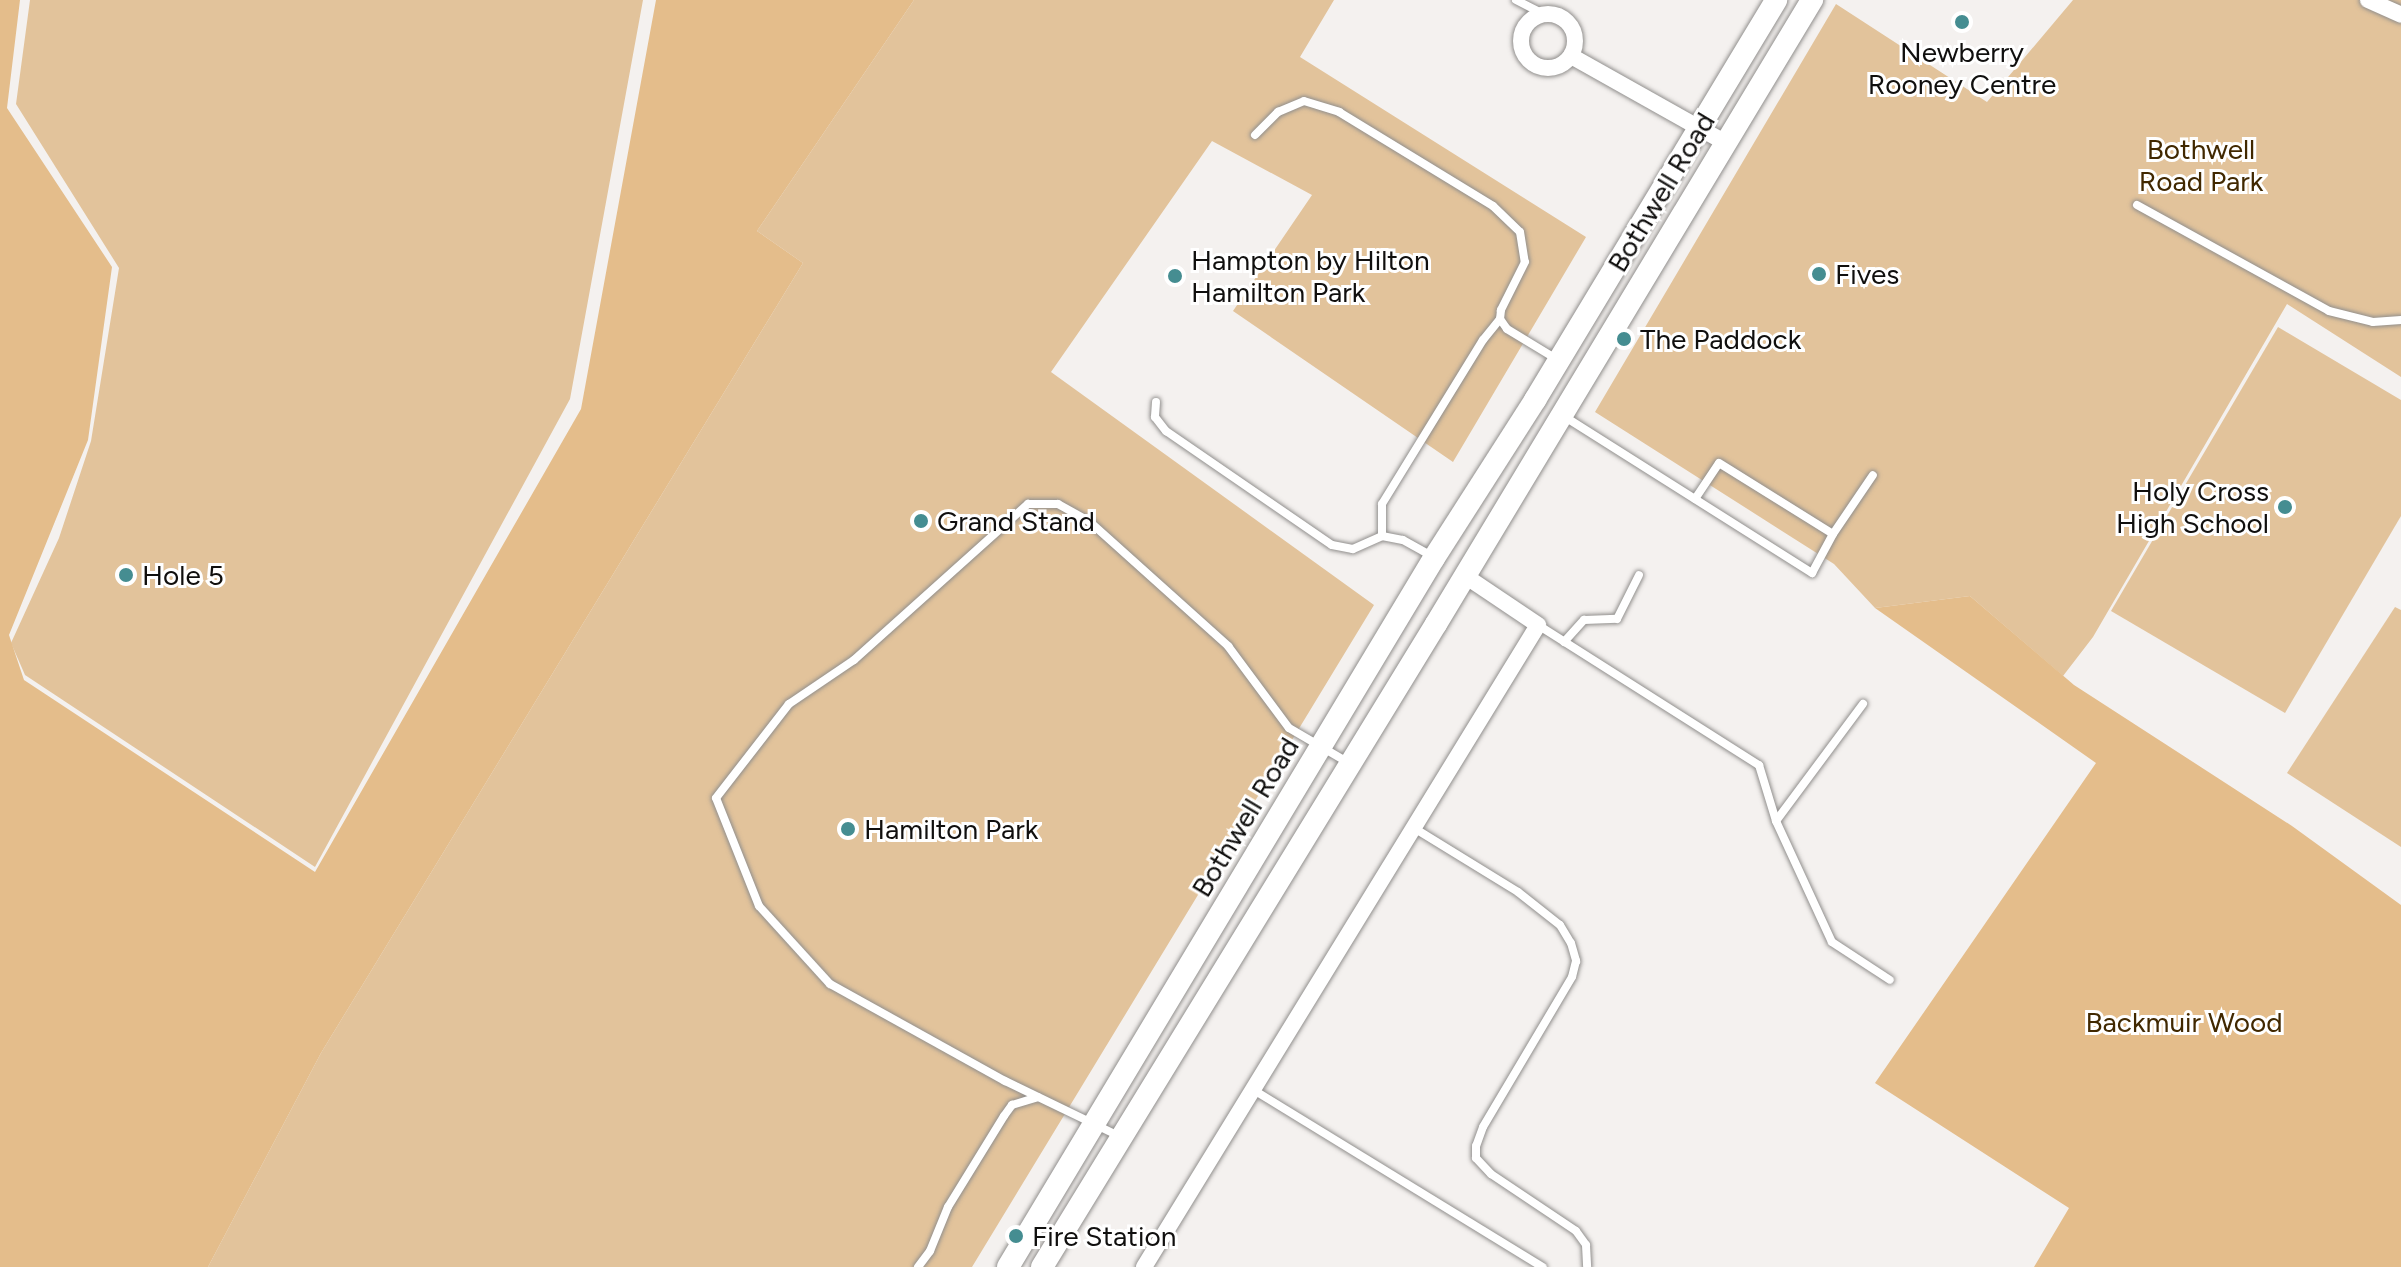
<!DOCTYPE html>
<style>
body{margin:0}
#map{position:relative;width:2401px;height:1267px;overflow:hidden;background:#f4f1ef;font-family:Figtree,sans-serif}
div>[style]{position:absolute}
.green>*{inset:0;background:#e2c39b}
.forest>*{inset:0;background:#e4bd8b}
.roads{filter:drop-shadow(0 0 2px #918f8d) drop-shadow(0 0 2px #918f8d)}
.lane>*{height:8px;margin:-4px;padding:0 4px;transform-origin:4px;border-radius:4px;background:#fff}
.street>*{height:16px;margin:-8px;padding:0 8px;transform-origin:8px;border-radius:8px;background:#fff}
.street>.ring{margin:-8px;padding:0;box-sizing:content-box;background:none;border:16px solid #fff;border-radius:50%}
.secondary>*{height:22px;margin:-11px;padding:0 11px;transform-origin:11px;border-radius:11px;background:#fff}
.dots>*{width:22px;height:22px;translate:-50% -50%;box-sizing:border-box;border:4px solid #fff;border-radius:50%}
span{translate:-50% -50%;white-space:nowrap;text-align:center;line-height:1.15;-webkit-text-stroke:6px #fff;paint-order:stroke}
.poi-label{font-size:28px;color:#100f0e}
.left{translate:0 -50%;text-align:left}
.right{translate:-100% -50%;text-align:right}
.park-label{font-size:28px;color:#412800}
.street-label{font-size:28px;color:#100f0e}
</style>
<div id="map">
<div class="green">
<div style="clip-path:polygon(30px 0,643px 0,570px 399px,315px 867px,25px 675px,11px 643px,59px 538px,91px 441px,119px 268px,16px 104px)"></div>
<div style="clip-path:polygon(914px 0,1334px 0,1300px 57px,1586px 237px,1453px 462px,1233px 311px,1312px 195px,1212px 141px,1051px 372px,1374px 605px,972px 1267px,208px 1267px,321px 1053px,803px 263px,757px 231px)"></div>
<div style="clip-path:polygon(2073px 0,2401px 0,2401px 377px,2287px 304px,2093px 637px,2063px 676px,1970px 596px,1875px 608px,1834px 564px,1595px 412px,1836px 4px,1987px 102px)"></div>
<div style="clip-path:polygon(2278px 327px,2401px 400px,2401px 516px,2285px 713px,2111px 611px)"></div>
<div style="clip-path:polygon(2395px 607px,2401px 610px,2401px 847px,2287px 773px)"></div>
</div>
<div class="forest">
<div style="clip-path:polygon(0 0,20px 0,7px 108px,112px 267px,88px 440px,9px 635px,24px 680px,315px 872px,581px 409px,656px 0,914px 0,757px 231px,803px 263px,321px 1053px,208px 1267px,0 1267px)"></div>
<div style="clip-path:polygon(1970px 596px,2074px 685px,2292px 826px,2401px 905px,2401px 1267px,2034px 1267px,2069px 1208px,1875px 1083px,2096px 763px,1875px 608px)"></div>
</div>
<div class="roads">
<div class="lane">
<div style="left:1516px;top:0;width:30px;rotate:27deg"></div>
<div style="left:1255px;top:135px;width:33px;rotate:-45deg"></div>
<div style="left:1278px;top:112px;width:28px;rotate:-23deg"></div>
<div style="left:1304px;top:101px;width:37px;rotate:17deg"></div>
<div style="left:1339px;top:112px;width:180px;rotate:31.4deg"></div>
<div style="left:1493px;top:206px;width:37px;rotate:44deg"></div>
<div style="left:1520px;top:232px;width:30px;rotate:81deg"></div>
<div style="left:1525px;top:262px;width:54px;rotate:116.6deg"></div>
<div style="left:1501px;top:310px;width:9px;rotate:96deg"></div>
<div style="left:1500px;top:319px;width:12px;rotate:55deg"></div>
<div style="left:1507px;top:329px;width:60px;rotate:31.3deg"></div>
<div style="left:2137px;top:205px;width:219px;rotate:28.9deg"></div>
<div style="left:2329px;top:311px;width:45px;rotate:14deg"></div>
<div style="left:2373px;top:322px;width:28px;rotate:-4deg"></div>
<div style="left:1156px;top:402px;width:15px;rotate:94deg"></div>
<div style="left:1155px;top:417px;width:18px;rotate:52deg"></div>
<div style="left:1166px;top:431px;width:201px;rotate:34.5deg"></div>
<div style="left:1332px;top:545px;width:21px;rotate:11deg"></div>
<div style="left:1353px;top:549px;width:32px;rotate:-24deg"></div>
<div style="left:1382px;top:536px;width:21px;rotate:11deg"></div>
<div style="left:1403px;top:540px;width:35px;rotate:29deg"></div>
<div style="left:1562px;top:415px;width:296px;rotate:32.3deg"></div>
<div style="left:1812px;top:573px;width:44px;rotate:-61.7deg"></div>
<div style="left:1695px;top:499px;width:43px;rotate:-56.3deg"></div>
<div style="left:1719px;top:463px;width:134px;rotate:31.9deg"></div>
<div style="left:1833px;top:534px;width:71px;rotate:-55.9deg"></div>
<div style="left:1382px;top:536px;width:32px;rotate:-90deg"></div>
<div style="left:1382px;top:504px;width:193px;rotate:-58.4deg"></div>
<div style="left:1483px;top:340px;width:27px;rotate:-51deg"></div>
<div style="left:1538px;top:625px;width:262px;rotate:32.4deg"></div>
<div style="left:1759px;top:765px;width:59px;rotate:73.1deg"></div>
<div style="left:1776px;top:821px;width:133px;rotate:65.2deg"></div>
<div style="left:1832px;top:942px;width:69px;rotate:33.2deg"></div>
<div style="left:1564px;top:642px;width:30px;rotate:-48deg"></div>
<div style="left:1584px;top:620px;width:33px;rotate:-2deg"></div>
<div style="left:1617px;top:619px;width:49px;rotate:-63.4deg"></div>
<div style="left:1776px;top:821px;width:146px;rotate:-53.4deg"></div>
<div style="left:1414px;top:828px;width:122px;rotate:31.6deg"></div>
<div style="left:1518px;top:892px;width:53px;rotate:38.2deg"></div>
<div style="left:1560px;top:925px;width:21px;rotate:59deg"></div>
<div style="left:1571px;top:943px;width:19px;rotate:74deg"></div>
<div style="left:1576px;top:961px;width:16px;rotate:104deg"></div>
<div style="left:1572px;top:977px;width:174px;rotate:120.7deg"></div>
<div style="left:1483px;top:1127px;width:20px;rotate:110deg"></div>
<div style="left:1476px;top:1146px;width:12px;rotate:90deg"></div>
<div style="left:1476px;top:1158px;width:22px;rotate:47deg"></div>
<div style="left:1491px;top:1174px;width:102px;rotate:33.8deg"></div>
<div style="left:1576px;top:1231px;width:17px;rotate:54deg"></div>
<div style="left:1586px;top:1245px;width:22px;rotate:87deg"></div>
<div style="left:1252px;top:1089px;width:341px;rotate:31.5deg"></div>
<div style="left:1121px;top:1137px;width:129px;rotate:-154.2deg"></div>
<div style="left:1005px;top:1081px;width:200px;rotate:-151deg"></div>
<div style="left:830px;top:984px;width:105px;rotate:-132.3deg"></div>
<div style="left:759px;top:906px;width:116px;rotate:-111.7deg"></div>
<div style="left:716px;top:798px;width:119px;rotate:-52.2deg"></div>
<div style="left:789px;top:704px;width:78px;rotate:-34.1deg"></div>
<div style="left:854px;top:660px;width:234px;rotate:-41.9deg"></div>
<div style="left:1028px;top:504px;width:30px"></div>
<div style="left:1058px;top:504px;width:37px;rotate:29deg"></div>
<div style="left:1090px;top:522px;width:186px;rotate:41.9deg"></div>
<div style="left:1228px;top:646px;width:102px;rotate:53.4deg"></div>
<div style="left:1289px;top:728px;width:69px;rotate:30.3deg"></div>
<div style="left:918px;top:1267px;width:20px;rotate:-53deg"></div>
<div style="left:930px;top:1251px;width:48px;rotate:-67.8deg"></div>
<div style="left:948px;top:1207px;width:107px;rotate:-58.4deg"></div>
<div style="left:1004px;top:1116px;width:14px;rotate:-54deg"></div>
<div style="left:1012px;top:1105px;width:27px;rotate:-17deg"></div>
</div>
<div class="street">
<div style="left:2368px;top:0;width:36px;rotate:24deg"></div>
<div class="ring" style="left:1521px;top:14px;width:38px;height:38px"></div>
<div style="left:1571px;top:56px;width:178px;rotate:29.3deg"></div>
<div style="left:1144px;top:1267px;width:753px;rotate:-58.46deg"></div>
<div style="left:1538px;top:625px;width:88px;rotate:-146.1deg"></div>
</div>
<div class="secondary">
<div style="left:1008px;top:1267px;width:827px;rotate:-59deg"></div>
<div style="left:1434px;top:558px;width:188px;rotate:-57.4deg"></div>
<div style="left:1535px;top:400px;width:467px;rotate:-58.9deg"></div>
<div style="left:1042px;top:1267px;width:754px;rotate:-58.5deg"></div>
<div style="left:1436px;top:624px;width:729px;rotate:-58.93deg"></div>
</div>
</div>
<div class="dots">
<div style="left:1962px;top:22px;background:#458d91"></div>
<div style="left:1819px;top:274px;background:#458d91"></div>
<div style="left:1175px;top:276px;background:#458d91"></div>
<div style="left:1624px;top:339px;background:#458d91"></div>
<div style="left:2285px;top:507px;background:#458d91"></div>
<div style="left:921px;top:521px;background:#458d91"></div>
<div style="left:126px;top:575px;background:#458d91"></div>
<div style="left:848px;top:829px;background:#458d91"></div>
<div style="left:1016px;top:1236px;background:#458d91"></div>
</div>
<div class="poi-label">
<span style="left:1962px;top:68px">Newberry<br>Rooney Centre</span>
<span class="left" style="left:1191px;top:276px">Hampton by Hilton<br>Hamilton Park</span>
<span class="left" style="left:1835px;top:274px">Fives</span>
<span class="left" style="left:1640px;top:339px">The Paddock</span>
<span class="right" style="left:2269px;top:507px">Holy Cross<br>High School</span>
<span class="left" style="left:937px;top:521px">Grand Stand</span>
<span class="left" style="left:142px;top:575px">Hole 5</span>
<span class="left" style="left:864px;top:829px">Hamilton Park</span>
<span class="left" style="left:1032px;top:1236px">Fire Station</span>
</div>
<div class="park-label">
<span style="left:2201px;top:165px">Bothwell<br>Road Park</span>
<span style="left:2184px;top:1022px">Backmuir Wood</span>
</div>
<div class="street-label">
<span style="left:1661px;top:192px;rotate:-59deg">Bothwell Road</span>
<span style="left:1245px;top:817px;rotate:-59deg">Bothwell Road</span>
</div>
</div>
